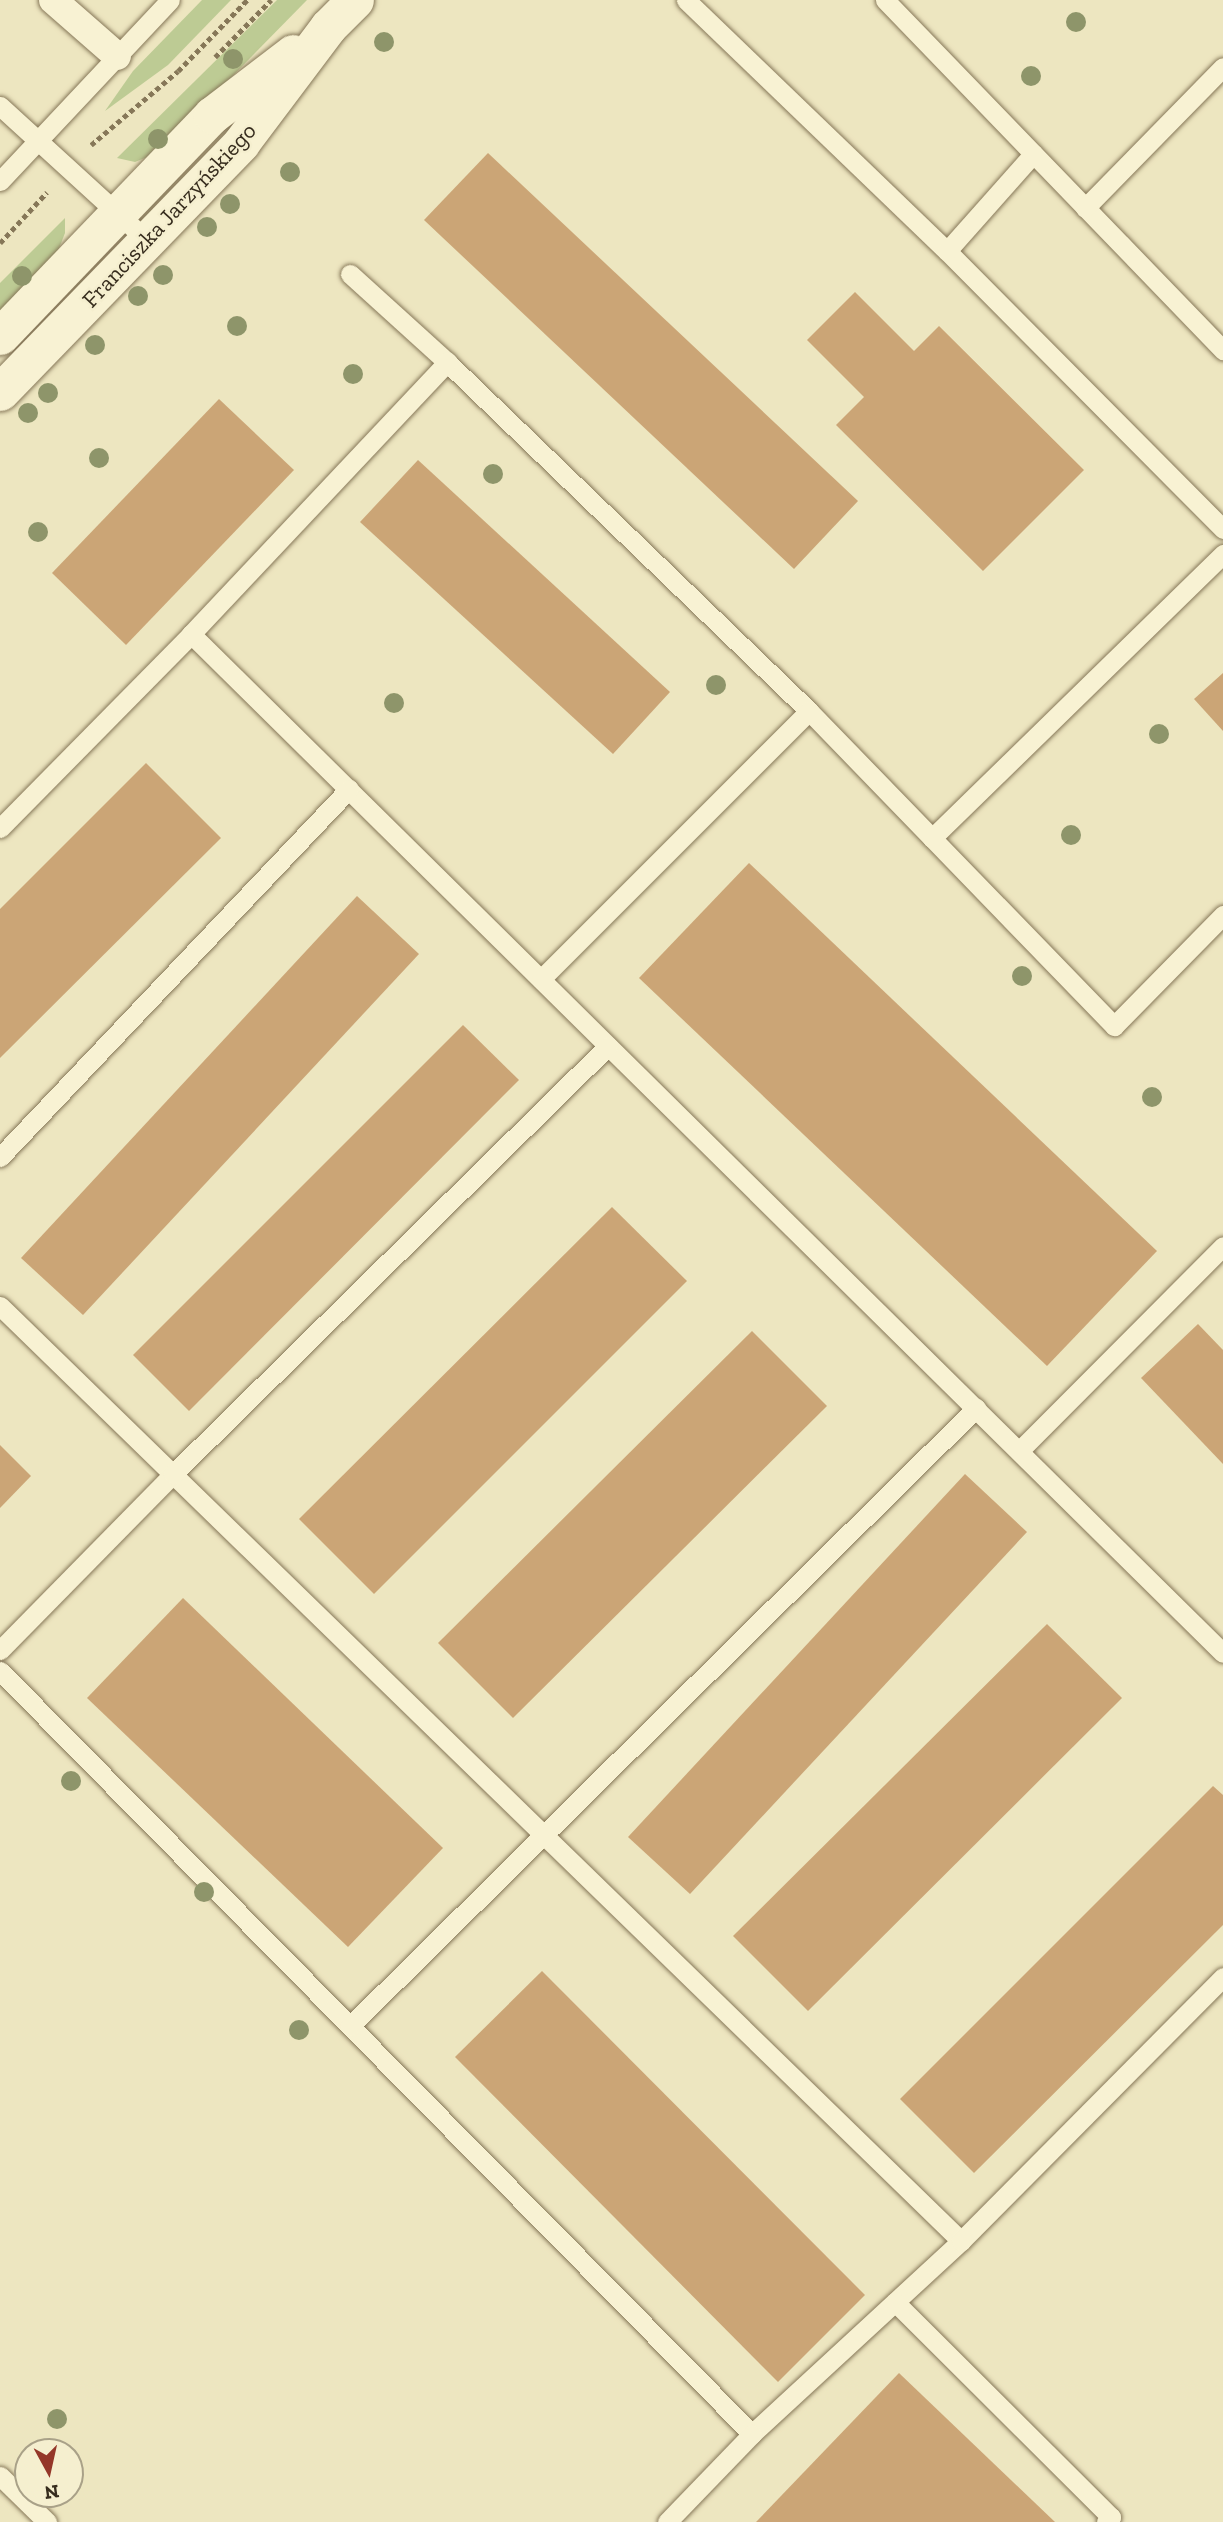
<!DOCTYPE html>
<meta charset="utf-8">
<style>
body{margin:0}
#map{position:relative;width:1223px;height:2522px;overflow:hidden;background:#ede6c0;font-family:"Zilla Slab",serif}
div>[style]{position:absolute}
.green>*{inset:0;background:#bdcb94}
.building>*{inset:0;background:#cba576}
.path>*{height:4.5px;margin-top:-2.25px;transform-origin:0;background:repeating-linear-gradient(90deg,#867758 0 5px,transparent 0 8.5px)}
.roads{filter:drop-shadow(0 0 2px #867758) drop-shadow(0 0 2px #867758)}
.service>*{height:19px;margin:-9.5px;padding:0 9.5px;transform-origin:9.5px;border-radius:9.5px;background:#f8f2d3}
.pedestrian>*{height:28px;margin:-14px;padding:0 14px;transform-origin:14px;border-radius:14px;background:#f8f2d3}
.minor>*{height:37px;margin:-18.5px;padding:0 18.5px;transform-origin:18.5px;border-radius:18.5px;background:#f8f2d3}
.trees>*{width:20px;height:20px;margin:-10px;border-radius:50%;background:#8e956a}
span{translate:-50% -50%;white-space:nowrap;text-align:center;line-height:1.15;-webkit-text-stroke:5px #f5efcf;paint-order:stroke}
.street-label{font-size:23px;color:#362c1d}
.north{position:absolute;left:14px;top:2438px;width:70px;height:70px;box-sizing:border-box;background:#f5efcf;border:2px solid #a9a188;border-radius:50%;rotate:172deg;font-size:19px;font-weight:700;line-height:28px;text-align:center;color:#362c1d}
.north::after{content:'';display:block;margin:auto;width:24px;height:32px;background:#943729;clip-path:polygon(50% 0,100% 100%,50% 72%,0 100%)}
</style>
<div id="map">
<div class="green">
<div style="clip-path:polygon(202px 0,231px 0,168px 65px,105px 111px,133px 71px)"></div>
<div style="clip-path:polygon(277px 0,307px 0,157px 153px,135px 162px,117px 158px)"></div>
<div style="clip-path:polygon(65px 218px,65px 233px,56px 256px,0 317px,0 283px)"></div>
</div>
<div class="building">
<div style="clip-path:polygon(488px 153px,858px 501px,794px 569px,424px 220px)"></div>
<div style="clip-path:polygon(855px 292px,914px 351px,939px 326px,1084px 470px,983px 571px,836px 425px,864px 397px,807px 340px)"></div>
<div style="clip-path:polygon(219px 399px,294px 470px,126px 645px,52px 573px)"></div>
<div style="clip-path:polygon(418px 460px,670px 692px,613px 754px,360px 522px)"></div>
<div style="clip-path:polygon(1223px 673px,1223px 731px,1194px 699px)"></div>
<div style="clip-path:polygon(146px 763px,221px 838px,0 1058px,0 909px)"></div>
<div style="clip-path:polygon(749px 863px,1157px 1251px,1047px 1366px,639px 978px)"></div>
<div style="clip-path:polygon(357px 896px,419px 954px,83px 1315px,21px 1258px)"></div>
<div style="clip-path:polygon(463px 1025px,519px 1080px,189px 1411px,133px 1355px)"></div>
<div style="clip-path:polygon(612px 1207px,687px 1281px,374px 1594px,299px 1519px)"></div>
<div style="clip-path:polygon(1198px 1324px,1223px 1350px,1223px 1464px,1141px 1378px)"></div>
<div style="clip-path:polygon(752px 1331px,827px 1406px,513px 1718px,438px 1643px)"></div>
<div style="clip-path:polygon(0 1445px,31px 1476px,0 1508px)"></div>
<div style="clip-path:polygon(965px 1474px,1027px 1532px,690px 1894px,628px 1837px)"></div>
<div style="clip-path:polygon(183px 1598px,443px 1848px,348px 1947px,87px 1698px)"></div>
<div style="clip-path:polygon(1047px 1624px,1122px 1698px,808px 2011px,733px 1936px)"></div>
<div style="clip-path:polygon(1213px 1786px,1223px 1795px,1223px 1925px,974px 2173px,900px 2099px)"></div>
<div style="clip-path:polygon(542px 1971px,865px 2295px,778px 2382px,455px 2057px)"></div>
<div style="clip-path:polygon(899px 2373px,1055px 2522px,756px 2522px)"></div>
</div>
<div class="path">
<div style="left:215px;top:57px;width:80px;rotate:-45.5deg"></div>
<div style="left:91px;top:145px;width:114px;rotate:-40.4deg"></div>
<div style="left:178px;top:71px;width:99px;rotate:-45.8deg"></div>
<div style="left:0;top:243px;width:69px;rotate:-47.3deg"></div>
</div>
<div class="roads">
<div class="service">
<div style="left:686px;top:0;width:362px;rotate:43.9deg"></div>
<div style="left:947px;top:251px;width:392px;rotate:45.2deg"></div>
<div style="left:885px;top:0;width:487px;rotate:46deg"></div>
<div style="left:0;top:106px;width:199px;rotate:42.4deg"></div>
<div style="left:0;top:181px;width:248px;rotate:-46.8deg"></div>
<div style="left:1085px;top:208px;width:197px;rotate:-45.6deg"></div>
<div style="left:947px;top:251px;width:130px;rotate:-48.4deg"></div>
<div style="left:350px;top:274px;width:131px;rotate:42.2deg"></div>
<div style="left:447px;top:362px;width:503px;rotate:43.95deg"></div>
<div style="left:191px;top:634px;width:374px;rotate:-46.7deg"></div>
<div style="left:0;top:828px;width:272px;rotate:-45.4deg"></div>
<div style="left:191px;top:634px;width:1450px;rotate:44.64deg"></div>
<div style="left:932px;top:838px;width:262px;rotate:45.9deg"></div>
<div style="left:1114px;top:1026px;width:156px;rotate:-45.5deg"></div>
<div style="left:541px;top:979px;width:379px;rotate:-45deg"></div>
<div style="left:809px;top:711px;width:177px;rotate:45.9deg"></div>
<div style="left:932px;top:838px;width:407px;rotate:-44.3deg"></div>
<div style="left:0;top:1157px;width:507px;rotate:-46.52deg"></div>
<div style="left:0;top:1306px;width:1341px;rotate:44.21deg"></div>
<div style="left:961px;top:2241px;width:284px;rotate:137.3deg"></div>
<div style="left:752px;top:2434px;width:1071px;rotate:-134.58deg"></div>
<div style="left:1019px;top:1451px;width:289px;rotate:-45.1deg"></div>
<div style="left:0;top:1650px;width:247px;rotate:-45.5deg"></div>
<div style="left:173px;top:1474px;width:610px;rotate:-44.54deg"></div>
<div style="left:350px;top:2026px;width:880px;rotate:-44.63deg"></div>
<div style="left:961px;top:2241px;width:372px;rotate:-45.2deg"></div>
<div style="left:895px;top:2302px;width:305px;rotate:44.9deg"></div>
<div style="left:1111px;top:2517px;width:7px;rotate:135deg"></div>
<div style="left:0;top:2476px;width:66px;rotate:44.4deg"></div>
<div style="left:667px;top:2522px;width:122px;rotate:-46deg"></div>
</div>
<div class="pedestrian">
<div style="left:53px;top:0;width:85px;rotate:41.2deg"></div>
</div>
<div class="minor">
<div style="left:0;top:336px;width:306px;rotate:-46.2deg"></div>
<div style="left:212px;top:115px;width:102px;rotate:-37.4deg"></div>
<div style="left:0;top:392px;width:347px;rotate:-45.9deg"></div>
<div style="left:241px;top:143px;width:145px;rotate:-53.1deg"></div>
<div style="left:328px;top:27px;width:38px;rotate:-45deg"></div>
</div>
</div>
<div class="trees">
<div style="left:1076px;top:22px"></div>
<div style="left:384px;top:42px"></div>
<div style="left:233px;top:59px"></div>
<div style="left:1031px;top:76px"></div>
<div style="left:158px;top:139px"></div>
<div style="left:290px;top:172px"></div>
<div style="left:230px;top:204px"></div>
<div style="left:207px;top:227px"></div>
<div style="left:163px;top:275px"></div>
<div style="left:22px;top:276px"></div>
<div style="left:138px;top:296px"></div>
<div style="left:237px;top:326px"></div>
<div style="left:95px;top:345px"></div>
<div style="left:353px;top:374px"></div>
<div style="left:48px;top:393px"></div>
<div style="left:28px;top:413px"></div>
<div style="left:99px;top:458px"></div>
<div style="left:493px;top:474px"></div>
<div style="left:38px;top:532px"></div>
<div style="left:716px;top:685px"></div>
<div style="left:394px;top:703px"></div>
<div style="left:1159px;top:734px"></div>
<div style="left:1071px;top:835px"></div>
<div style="left:1022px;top:976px"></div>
<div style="left:1152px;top:1097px"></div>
<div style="left:71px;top:1781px"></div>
<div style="left:204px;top:1892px"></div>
<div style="left:299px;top:2030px"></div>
<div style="left:57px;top:2419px"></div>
</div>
<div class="street-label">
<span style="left:169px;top:215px;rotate:-47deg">Franciszka Jarzyńskiego</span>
</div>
<div class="north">N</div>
</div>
